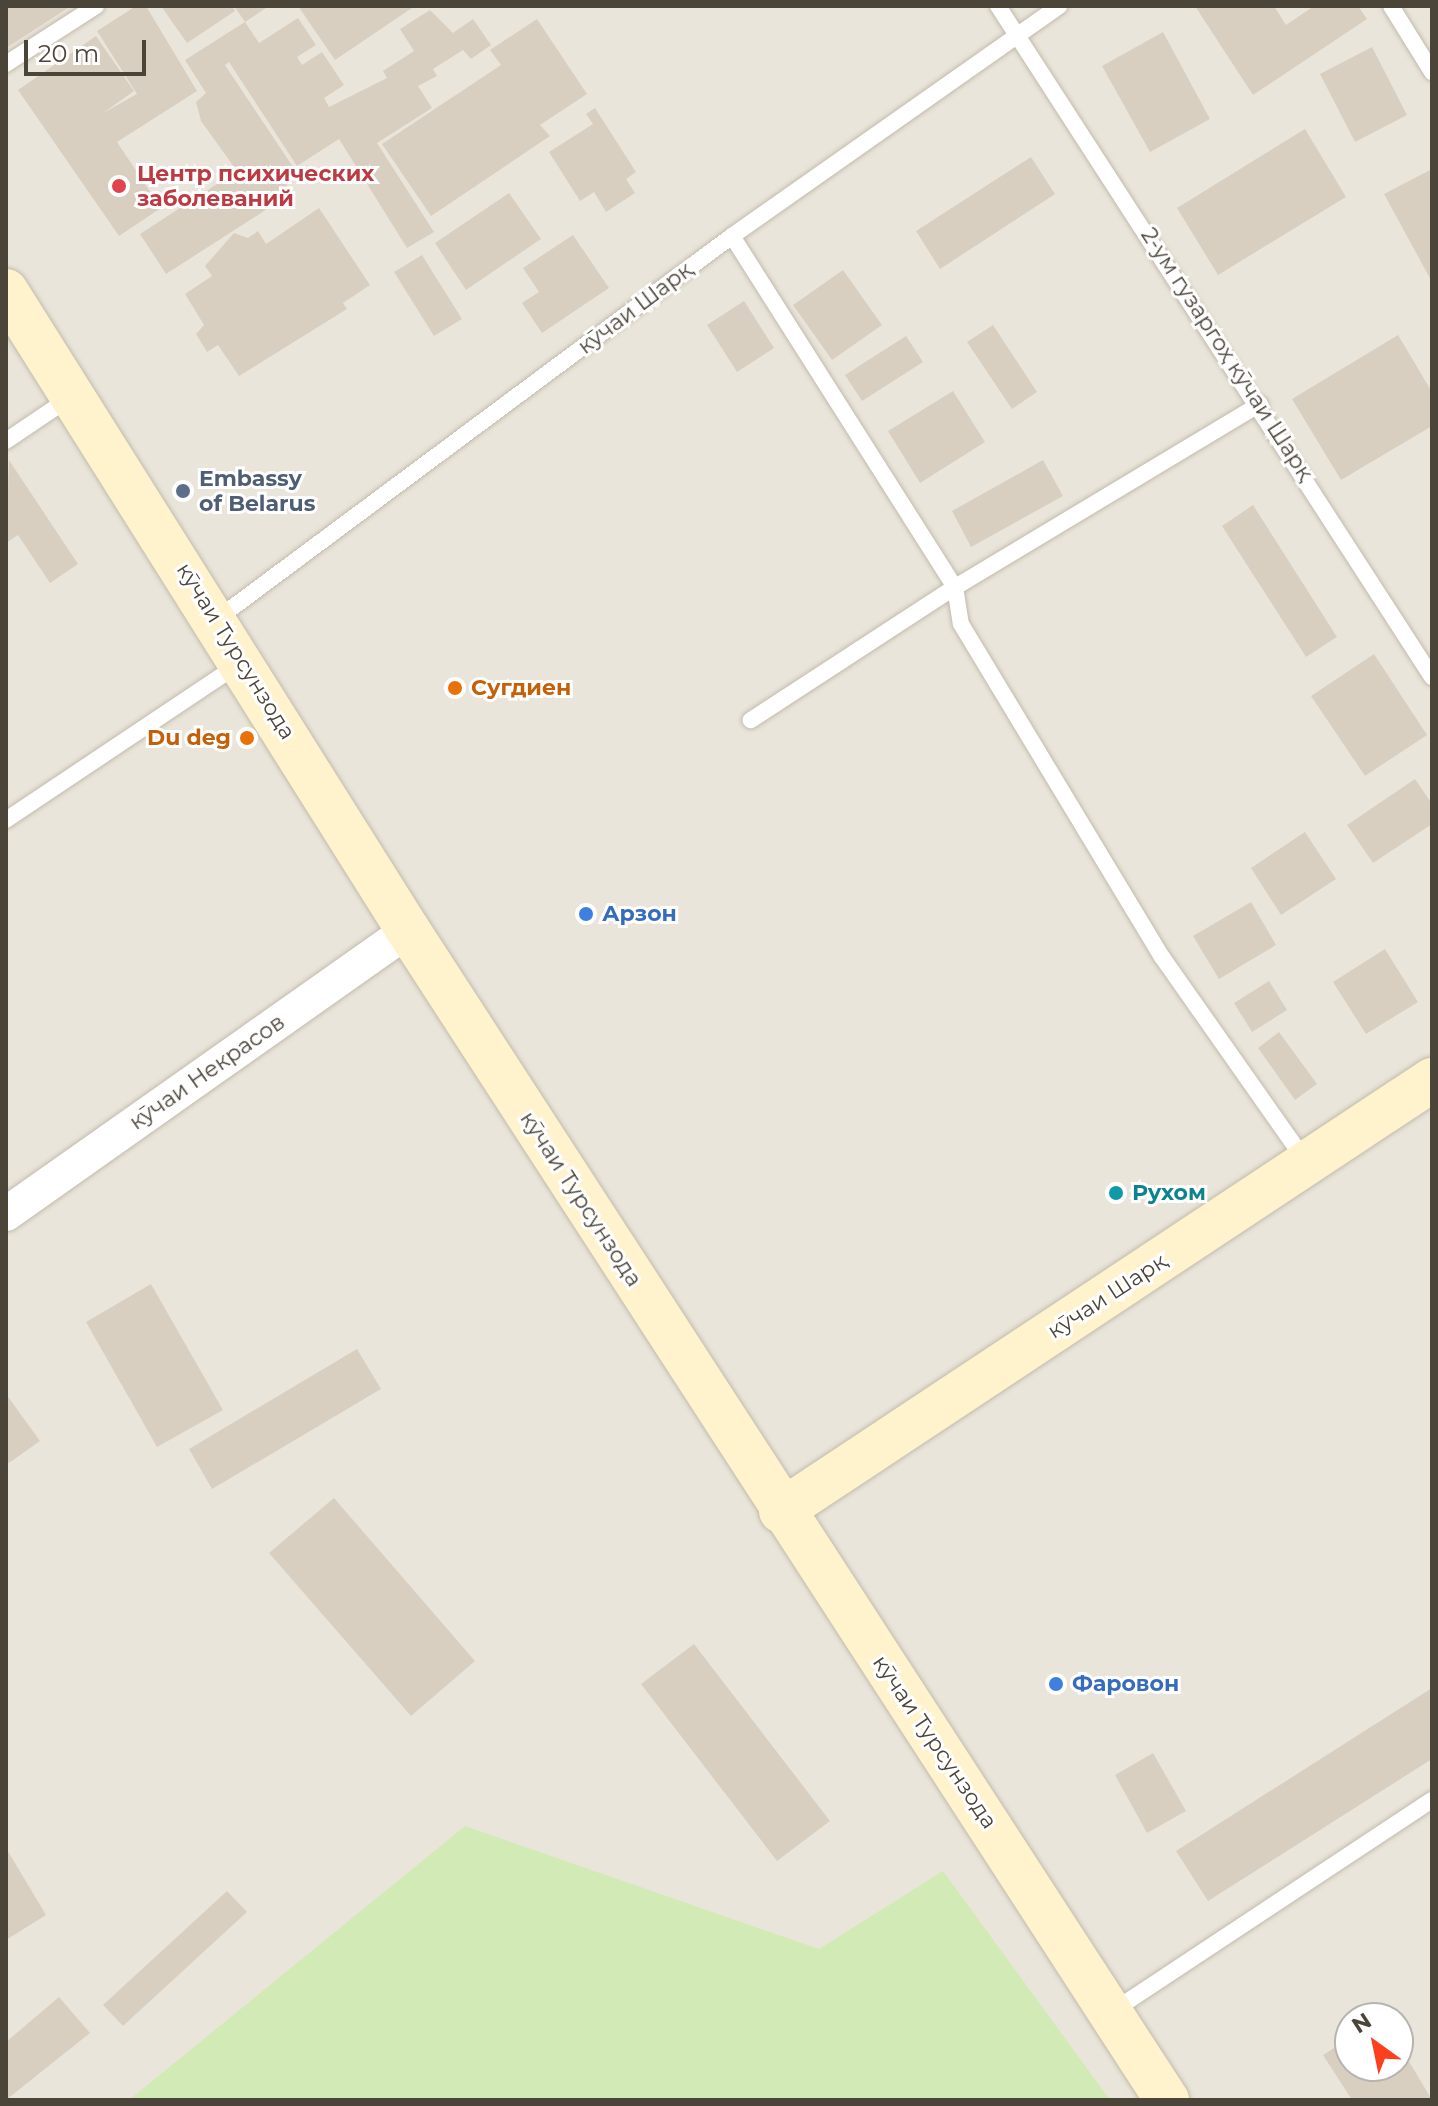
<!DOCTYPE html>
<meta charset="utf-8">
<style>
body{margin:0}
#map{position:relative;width:1438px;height:2106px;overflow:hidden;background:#f6f3ec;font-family:Montserrat,sans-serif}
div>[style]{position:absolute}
.residential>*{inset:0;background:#eae5da}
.green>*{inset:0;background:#d2eab5}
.building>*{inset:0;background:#d8cfc1}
.roads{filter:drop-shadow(0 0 2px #c2bbae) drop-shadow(0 0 2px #c2bbae)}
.lane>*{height:16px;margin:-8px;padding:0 8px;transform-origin:8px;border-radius:8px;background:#fff}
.street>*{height:34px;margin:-17px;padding:0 17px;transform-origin:17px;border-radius:17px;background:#fff}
.secondary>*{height:44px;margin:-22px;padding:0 22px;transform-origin:22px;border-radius:22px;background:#fff3cd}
.dots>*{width:22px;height:22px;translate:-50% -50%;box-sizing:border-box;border:4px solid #fff;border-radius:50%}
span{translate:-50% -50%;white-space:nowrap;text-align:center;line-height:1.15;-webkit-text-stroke:6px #fff;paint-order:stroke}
.health-label{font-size:22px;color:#be3a42;font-weight:700}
.left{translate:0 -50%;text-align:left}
.street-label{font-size:22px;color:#4b4439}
.service-label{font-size:22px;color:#4e5e75;font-weight:700}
.food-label{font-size:22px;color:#c56008;font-weight:700}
.right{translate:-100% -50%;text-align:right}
.shop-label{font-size:22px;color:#366cbe;font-weight:700}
.culture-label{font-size:22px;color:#0d838f;font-weight:700}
.frame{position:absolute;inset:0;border:8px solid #4b4439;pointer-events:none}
.north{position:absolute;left:1334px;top:2002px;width:80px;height:80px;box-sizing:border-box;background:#fff;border:2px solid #b7b4b0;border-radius:50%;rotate:327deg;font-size:22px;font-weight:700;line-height:32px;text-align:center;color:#4b4439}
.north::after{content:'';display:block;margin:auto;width:28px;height:36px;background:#fc3f1d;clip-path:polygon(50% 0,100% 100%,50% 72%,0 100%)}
.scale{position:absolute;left:24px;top:40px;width:122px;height:36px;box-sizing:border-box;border:4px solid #4b4439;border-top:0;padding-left:10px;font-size:24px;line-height:28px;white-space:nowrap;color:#4b4439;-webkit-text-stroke:6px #fff;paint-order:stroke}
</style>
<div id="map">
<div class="residential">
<div style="clip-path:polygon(evenodd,6px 6px,1432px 6px,1432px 2100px,6px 2100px,6px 6px,1350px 2018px,1398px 2018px,1398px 2066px,1350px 2066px,1350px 2018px)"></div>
</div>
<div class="green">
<div style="clip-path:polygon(465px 1826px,819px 1949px,943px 1871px,1110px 2100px,129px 2100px)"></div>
</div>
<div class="building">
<div style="clip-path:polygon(6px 6px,71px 6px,6px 48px)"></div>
<div style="clip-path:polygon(136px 6px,146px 6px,197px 91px,117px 142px,161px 208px,119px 236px,18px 90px,96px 36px,134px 91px,103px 113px,137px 94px,97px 31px)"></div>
<div style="clip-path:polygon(161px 6px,232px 6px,235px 11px,187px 43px)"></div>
<div style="clip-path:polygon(234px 6px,269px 6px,245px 22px)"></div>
<div style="clip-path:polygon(298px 6px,415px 6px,335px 60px)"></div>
<div style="clip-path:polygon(1195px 6px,1274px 6px,1286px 25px,1314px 6px,1358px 6px,1367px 19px,1253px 95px)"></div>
<div style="clip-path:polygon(430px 10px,453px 33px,473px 19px,491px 45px,471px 59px,463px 50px,433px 69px,437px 76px,418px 86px,432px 108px,377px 143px,434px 232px,407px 248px,339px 139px,297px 166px,229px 62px,225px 65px,293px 167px,281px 176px,292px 193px,166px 274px,140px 234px,237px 171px,201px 121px,196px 102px,206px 93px,185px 60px,245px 22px,259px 43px,298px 18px,316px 45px,297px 57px,302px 65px,322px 52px,344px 85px,324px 98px,329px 107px,387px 78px,383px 71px,414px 51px,400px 29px)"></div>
<div style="clip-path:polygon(537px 19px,587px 94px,540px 125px,550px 136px,431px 216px,382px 144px,501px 65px,490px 50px)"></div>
<div style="clip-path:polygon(1163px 32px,1210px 119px,1150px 152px,1102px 66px)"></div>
<div style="clip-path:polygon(1372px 47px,1407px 115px,1355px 142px,1320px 74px)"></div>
<div style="clip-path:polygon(595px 108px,636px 172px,626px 179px,635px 193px,606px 212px,594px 192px,580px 201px,549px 152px,593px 124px,586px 114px)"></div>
<div style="clip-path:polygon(1305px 129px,1346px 197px,1218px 275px,1177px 208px)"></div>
<div style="clip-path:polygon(1031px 157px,1055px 194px,940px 269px,916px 231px)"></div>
<div style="clip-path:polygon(1432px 169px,1432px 282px,1384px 194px)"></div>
<div style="clip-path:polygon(509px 193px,541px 239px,466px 290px,435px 243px)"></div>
<div style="clip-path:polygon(319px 208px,370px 285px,343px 303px,347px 309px,239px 376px,218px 345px,207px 352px,196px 334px,204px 325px,185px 294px,212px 276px,205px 266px,234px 233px,248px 238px,258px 231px,266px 244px)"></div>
<div style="clip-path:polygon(573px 235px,609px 288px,542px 333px,522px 303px,539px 292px,523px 268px)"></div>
<div style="clip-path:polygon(422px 255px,462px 319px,434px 336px,394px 272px)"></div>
<div style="clip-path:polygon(843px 270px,882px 325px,832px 360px,793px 305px)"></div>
<div style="clip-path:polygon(744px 301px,774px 348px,737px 372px,707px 325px)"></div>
<div style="clip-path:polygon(993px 325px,1037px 392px,1012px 409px,967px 342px)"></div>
<div style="clip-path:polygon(1398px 335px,1432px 392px,1432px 426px,1341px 480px,1292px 399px)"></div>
<div style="clip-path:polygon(906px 336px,923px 362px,862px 401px,845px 375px)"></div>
<div style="clip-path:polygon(953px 391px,985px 442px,920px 483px,888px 431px)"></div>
<div style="clip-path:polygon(9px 460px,78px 564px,50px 583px,18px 535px,6px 543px)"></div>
<div style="clip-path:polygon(1043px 460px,1063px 496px,971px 547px,952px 511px)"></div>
<div style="clip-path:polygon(1253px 505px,1337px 637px,1306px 657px,1222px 526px)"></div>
<div style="clip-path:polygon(1374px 654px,1427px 735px,1365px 776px,1311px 696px)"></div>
<div style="clip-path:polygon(1415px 779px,1432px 804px,1432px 824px,1373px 863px,1347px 825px)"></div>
<div style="clip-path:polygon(1305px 832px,1336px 879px,1281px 915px,1251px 868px)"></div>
<div style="clip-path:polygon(1251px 902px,1276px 945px,1219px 979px,1193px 936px)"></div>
<div style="clip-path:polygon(1385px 949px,1418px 1002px,1366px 1034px,1333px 982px)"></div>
<div style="clip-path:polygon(1269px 981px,1287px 1010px,1252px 1032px,1234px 1003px)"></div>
<div style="clip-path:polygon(1279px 1032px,1317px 1084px,1295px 1100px,1258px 1048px)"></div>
<div style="clip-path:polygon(151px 1284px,223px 1410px,157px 1447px,86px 1322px)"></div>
<div style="clip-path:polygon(357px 1349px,381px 1389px,212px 1489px,189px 1449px)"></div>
<div style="clip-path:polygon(6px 1394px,40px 1441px,6px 1465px)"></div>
<div style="clip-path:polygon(334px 1498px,475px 1661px,411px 1716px,269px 1553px)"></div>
<div style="clip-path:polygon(694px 1644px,830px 1821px,777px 1861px,641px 1684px)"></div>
<div style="clip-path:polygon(1432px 1688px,1432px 1759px,1208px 1901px,1176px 1851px)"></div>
<div style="clip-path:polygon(1153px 1753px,1186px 1811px,1147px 1833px,1115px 1775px)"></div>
<div style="clip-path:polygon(6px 1848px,46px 1915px,6px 1940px)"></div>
<div style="clip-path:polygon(227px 1891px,247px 1912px,123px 2026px,103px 2005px)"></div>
<div style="clip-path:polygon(59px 1997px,90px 2033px,6px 2100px,6px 2042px)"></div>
<div style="clip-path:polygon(1350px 2038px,1350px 2066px,1398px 2066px,1398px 2043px,1432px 2100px,1352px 2100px,1323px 2055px)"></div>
</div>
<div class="roads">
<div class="lane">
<div style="left:998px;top:6px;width:799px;rotate:57.11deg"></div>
<div style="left:1391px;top:6px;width:78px;rotate:58.2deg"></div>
<div style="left:6px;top:64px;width:107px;rotate:-32.8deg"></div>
<div style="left:732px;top:236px;width:416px;rotate:57.6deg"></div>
<div style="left:955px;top:587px;width:244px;rotate:146.9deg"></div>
<div style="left:1260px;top:404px;width:356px;rotate:149deg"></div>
<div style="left:955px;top:587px;width:37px;rotate:81deg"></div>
<div style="left:961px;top:624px;width:389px;rotate:58.9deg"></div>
<div style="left:1162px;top:957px;width:252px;rotate:54.9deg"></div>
<div style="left:6px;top:441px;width:78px;rotate:-34.1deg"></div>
<div style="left:217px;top:619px;width:642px;rotate:-36.64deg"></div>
<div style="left:732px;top:236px;width:400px;rotate:-35.1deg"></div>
<div style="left:6px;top:820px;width:280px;rotate:-33.8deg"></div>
<div style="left:1113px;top:2011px;width:382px;rotate:-33.5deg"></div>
</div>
<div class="street">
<div style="left:6px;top:1214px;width:492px;rotate:-35.2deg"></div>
</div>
<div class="secondary">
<div style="left:6px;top:291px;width:755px;rotate:57.83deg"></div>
<div style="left:408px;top:930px;width:1395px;rotate:57.03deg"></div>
<div style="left:781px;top:1511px;width:781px;rotate:-33.51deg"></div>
</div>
</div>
<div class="dots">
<div style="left:119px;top:186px;background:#e0444e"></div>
<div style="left:183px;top:491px;background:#5c6f8a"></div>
<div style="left:455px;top:688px;background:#e8710a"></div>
<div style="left:247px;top:738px;background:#e8710a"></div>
<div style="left:586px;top:914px;background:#3f7fe0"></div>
<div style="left:1116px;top:1193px;background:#0f9aa8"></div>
<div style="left:1056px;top:1684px;background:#3f7fe0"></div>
</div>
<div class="health-label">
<span class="left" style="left:137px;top:186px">Центр психических<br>заболеваний</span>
</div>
<div class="street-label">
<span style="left:635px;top:308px;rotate:-37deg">кӯчаи Шарқ</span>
<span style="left:1227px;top:354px;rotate:57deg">2-ум гузаргоҳ кӯчаи Шарқ</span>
<span style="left:236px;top:651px;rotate:58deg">кӯчаи Турсунзода</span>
<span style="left:207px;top:1072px;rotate:-35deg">кӯчаи Некрасов</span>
<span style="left:581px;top:1199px;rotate:57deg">кӯчаи Турсунзода</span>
<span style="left:1107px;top:1296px;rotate:-33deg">кӯчаи Шарқ</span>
<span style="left:935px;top:1742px;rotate:56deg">кӯчаи Турсунзода</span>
</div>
<div class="service-label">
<span class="left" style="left:199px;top:491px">Embassy<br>of Belarus</span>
</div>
<div class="food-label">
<span class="left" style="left:471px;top:688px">Сугдиен</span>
<span class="right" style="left:231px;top:738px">Du deg</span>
</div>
<div class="shop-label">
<span class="left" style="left:602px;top:914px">Арзон</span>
<span class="left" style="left:1072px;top:1684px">Фаровон</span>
</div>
<div class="culture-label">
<span class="left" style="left:1132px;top:1193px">Рухом</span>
</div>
<div class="frame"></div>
<div class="north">N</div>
<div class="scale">20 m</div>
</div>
